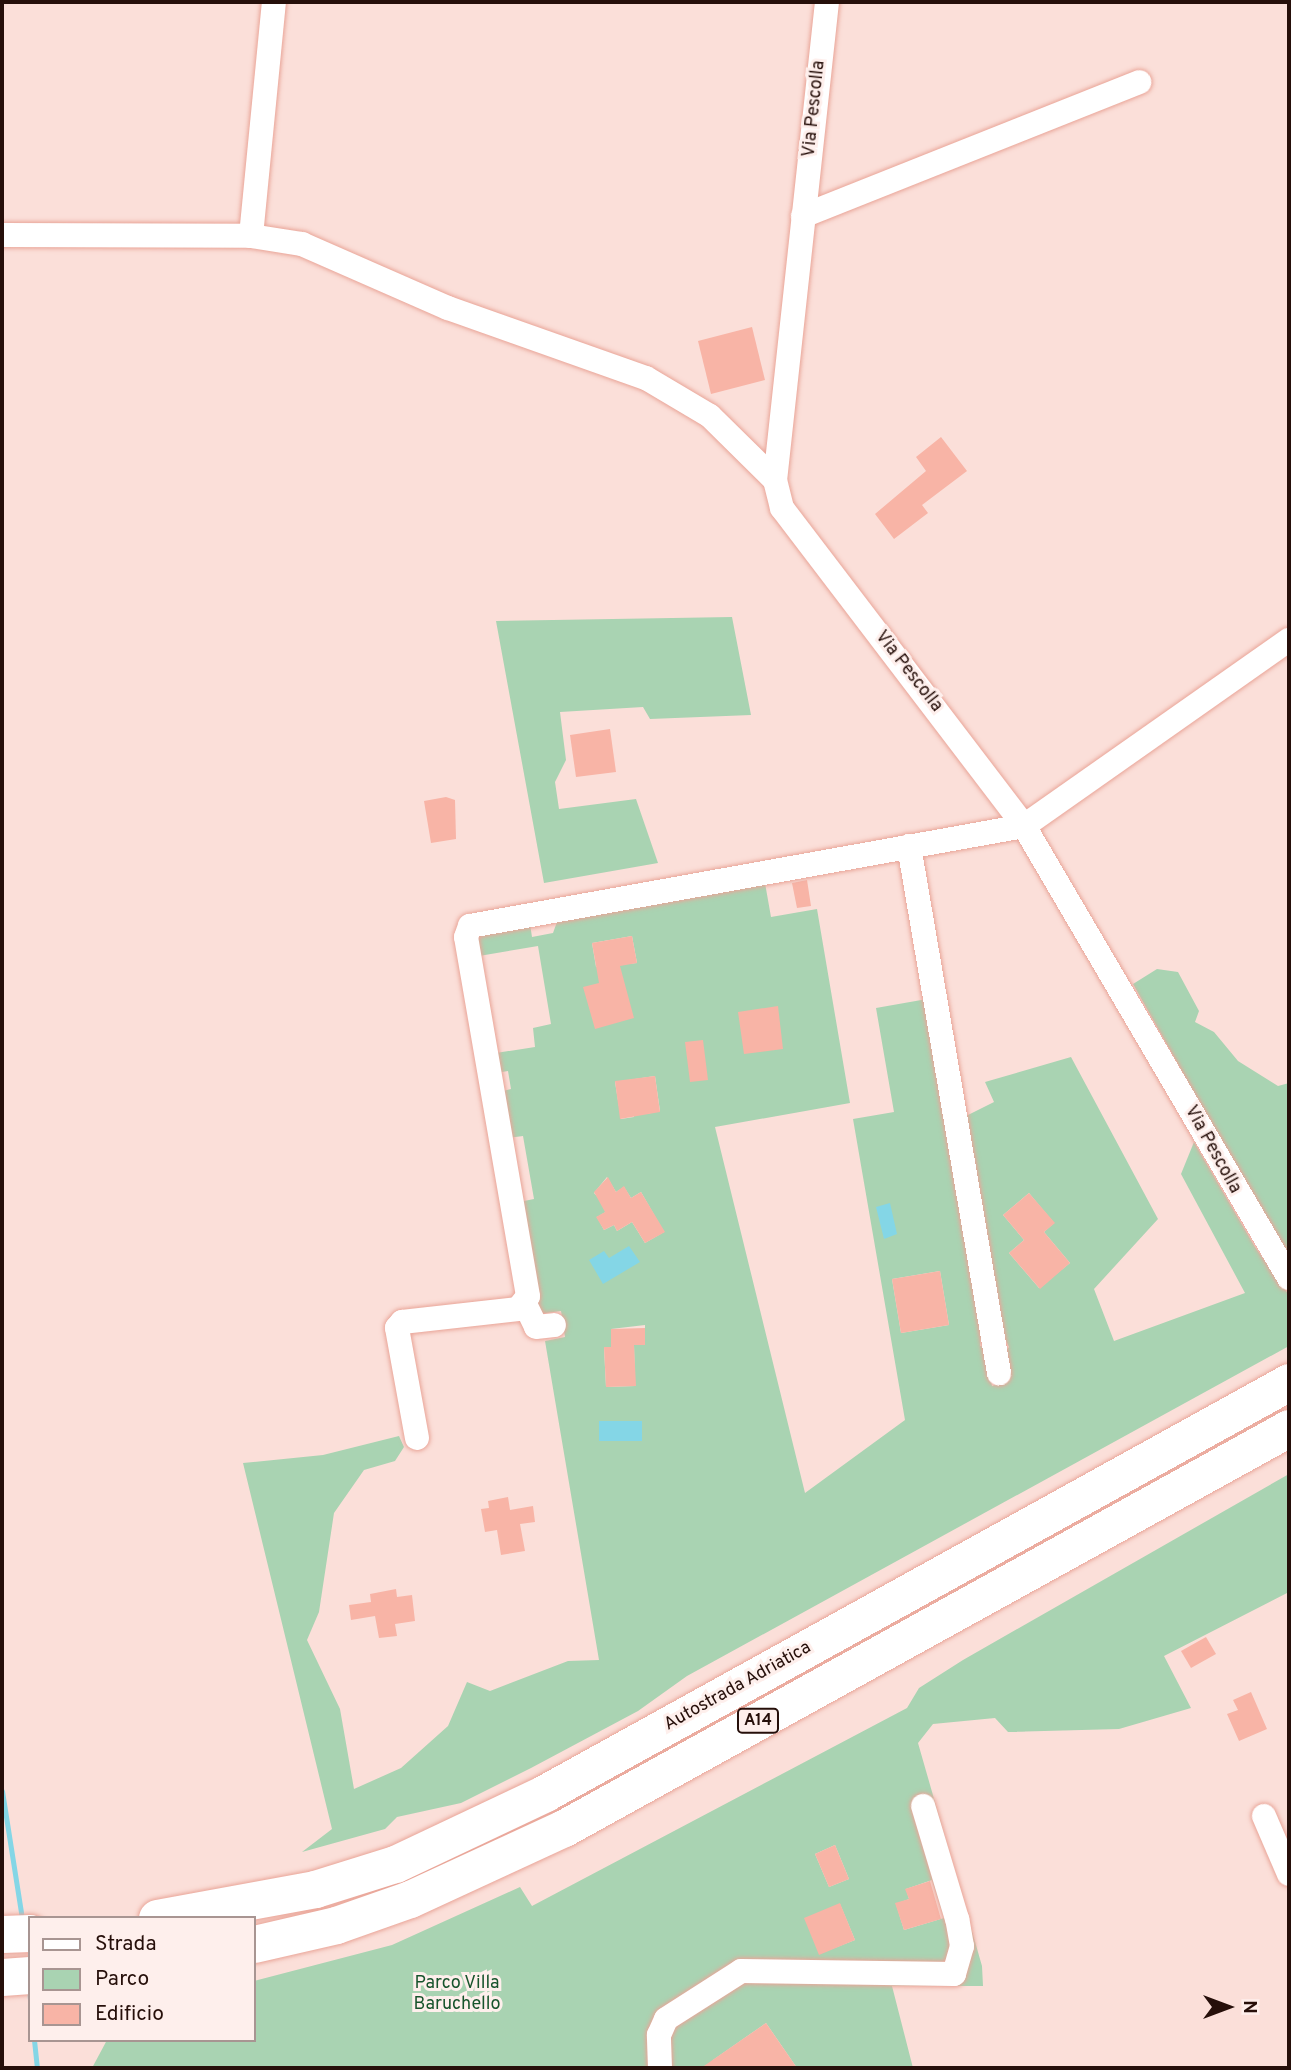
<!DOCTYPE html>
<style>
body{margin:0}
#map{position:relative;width:1291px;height:2070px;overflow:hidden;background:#fbdfd9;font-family:Overpass,sans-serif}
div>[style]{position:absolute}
.green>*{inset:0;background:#a9d3b2}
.water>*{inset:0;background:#84d6e6}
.stream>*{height:5px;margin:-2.5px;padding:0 2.5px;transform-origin:2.5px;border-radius:2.5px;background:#84d6e6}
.building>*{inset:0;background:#f8b4a6}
.roads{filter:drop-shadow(0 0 2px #e9a598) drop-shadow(0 0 2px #e9a598)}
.minor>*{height:24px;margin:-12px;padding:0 12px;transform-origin:12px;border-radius:12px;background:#fff}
.highway>*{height:37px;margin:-18.5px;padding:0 18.5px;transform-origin:18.5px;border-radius:18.5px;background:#fff}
span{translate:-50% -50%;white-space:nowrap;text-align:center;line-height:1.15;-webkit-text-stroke:6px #feefec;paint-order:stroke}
.shield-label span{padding:2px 5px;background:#feefec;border:2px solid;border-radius:5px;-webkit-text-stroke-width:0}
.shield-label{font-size:16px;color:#260f0a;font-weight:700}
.street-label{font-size:18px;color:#260f0a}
.park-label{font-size:18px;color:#17542c}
.frame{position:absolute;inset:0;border:4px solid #260f0a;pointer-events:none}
.legend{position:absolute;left:28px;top:1916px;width:228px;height:126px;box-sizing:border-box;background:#feefec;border:2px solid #a89592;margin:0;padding:9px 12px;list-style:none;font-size:21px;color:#260f0a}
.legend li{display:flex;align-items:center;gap:14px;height:35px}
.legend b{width:35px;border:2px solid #a89592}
.north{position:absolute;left:1193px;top:1972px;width:70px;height:70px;-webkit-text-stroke:5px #feefec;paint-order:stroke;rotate:90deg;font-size:19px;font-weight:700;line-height:28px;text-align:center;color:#260f0a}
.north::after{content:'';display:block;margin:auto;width:24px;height:32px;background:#260f0a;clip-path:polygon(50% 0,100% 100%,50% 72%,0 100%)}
</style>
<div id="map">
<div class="green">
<div style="clip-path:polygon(732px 617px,751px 715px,650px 719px,643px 707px,560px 712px,566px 760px,555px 782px,559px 809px,636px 799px,658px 863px,544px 883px,496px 621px)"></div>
<div style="clip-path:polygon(evenodd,765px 883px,771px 917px,817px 909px,850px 1103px,715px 1127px,805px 1493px,905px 1420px,853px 1119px,894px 1112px,876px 1008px,927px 999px,982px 1326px,980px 1346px,986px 1347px,992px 1386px,1010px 1380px,1005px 1352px,1009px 1347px,1001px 1331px,964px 1117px,994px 1102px,985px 1082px,1071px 1057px,1158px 1219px,1094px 1289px,1114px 1341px,1245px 1293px,1181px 1174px,1194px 1142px,1255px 1247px,1289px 1295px,1289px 1346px,687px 1676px,638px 1711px,531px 1768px,461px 1803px,397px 1817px,385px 1829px,302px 1852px,332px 1829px,243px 1463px,323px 1455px,399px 1436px,404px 1447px,395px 1461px,364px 1470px,334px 1513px,319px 1612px,307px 1640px,340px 1709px,354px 1789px,401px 1768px,448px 1726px,467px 1682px,490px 1691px,568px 1661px,599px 1660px,545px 1341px,565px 1337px,561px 1311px,539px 1314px,519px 1202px,534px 1199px,523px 1136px,507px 1138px,499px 1092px,511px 1089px,508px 1071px,496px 1073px,475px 944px,481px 932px,530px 924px,532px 937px,553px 933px,558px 919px,765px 883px,632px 936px,637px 963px,596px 967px,592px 943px,632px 936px,765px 883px,538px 946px,551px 1024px,533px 1028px,535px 1047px,496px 1053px,479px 956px,538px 946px,765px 883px,655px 1076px,660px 1111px,646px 1114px,631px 1097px,634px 1117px,621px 1119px,615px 1082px,655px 1076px,765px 883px,607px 1177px,616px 1192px,624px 1187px,631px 1198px,641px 1192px,664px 1232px,645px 1243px,632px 1222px,617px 1231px,614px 1225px,604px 1230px,597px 1217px,609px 1210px,594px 1193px,607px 1177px,765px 883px,1029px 1193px,1054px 1223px,1044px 1232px,1070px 1263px,1039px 1288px,1009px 1253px,1024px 1240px,1003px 1215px,1029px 1193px,765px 883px,940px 1271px,949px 1325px,901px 1333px,892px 1279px,940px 1271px,765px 883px,645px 1325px,645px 1345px,634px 1345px,635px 1386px,606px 1387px,604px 1348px,611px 1347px,611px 1329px,645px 1325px)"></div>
<div style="clip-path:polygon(1157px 969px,1178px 972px,1199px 1011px,1195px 1022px,1214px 1032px,1238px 1061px,1278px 1086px,1289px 1083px,1289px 1262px,1133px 984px)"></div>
<div style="clip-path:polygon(evenodd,1289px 1474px,1289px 1592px,1164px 1656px,1191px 1708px,1119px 1729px,1008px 1732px,995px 1718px,933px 1724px,918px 1743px,982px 1966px,983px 1986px,892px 1986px,913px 2068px,797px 2068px,766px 2023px,713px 2060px,718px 2068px,92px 2068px,107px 2040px,254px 2040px,254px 1981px,392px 1945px,520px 1887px,532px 1906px,907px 1708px,919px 1688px,963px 1660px,1289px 1474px,835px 1845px,849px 1879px,829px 1887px,815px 1854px,835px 1845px,1289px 1474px,932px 1880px,944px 1918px,904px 1930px,896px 1904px,909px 1899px,906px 1889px,932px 1880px,1289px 1474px,840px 1904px,855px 1940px,819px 1954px,840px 1904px)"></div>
</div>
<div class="water">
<div style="clip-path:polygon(890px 1203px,897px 1234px,884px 1239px,876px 1207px)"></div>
<div style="clip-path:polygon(629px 1246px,640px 1262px,603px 1284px,589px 1260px,604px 1251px,609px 1258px)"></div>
<div style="clip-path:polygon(599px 1421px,642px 1421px,642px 1441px,599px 1441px)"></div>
</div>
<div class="stream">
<div style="left:2px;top:1791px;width:130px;rotate:81.1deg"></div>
<div style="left:29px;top:1988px;width:12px;rotate:85deg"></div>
<div style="left:34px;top:2040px;width:28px;rotate:84deg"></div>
</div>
<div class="building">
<div style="clip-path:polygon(752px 327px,765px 380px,711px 394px,698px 341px)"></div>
<div style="clip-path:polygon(941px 437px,967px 471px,922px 505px,928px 513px,894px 539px,875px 514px,926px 471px,916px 457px)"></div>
<div style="clip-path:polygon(610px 729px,616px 772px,576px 777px,570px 735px)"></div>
<div style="clip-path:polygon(446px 797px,455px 800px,456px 839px,431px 843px,424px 801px)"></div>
<div style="clip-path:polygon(807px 880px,811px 906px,797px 908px,792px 883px)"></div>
<div style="clip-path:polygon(632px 936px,637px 963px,620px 966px,634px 1018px,595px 1029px,583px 987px,599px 983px,592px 943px)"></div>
<div style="clip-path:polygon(778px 1006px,783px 1049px,744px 1054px,738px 1012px)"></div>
<div style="clip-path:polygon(703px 1040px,708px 1080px,690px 1082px,685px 1042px)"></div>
<div style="clip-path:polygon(655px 1076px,660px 1112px,620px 1119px,615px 1081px)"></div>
<div style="clip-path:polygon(608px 1177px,616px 1192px,624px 1186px,631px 1198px,641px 1192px,665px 1232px,645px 1243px,632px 1222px,617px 1231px,614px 1225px,604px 1230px,596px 1217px,605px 1212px,594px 1192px)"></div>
<div style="clip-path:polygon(1029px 1193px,1055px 1223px,1044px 1232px,1070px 1263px,1040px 1289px,1009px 1253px,1024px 1240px,1003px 1215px)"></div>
<div style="clip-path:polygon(940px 1271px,949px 1325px,901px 1333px,892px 1279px)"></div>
<div style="clip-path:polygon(645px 1328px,645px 1345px,634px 1345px,636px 1386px,606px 1387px,604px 1347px,611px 1347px,611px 1329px)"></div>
<div style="clip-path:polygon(508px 1497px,510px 1510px,533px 1506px,535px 1522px,520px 1524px,525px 1551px,501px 1555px,497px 1530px,485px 1532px,481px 1509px,489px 1508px,488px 1501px)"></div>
<div style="clip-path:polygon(396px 1589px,397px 1597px,412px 1595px,415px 1621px,395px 1624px,397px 1636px,379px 1638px,375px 1616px,351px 1620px,349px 1605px,371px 1602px,370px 1594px)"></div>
<div style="clip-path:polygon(1206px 1637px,1216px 1654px,1191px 1668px,1181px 1651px)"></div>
<div style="clip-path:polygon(1251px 1692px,1267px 1729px,1239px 1741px,1227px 1714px,1238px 1710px,1233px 1700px)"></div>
<div style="clip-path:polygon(835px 1845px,849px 1879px,829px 1887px,815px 1854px)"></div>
<div style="clip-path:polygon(930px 1881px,941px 1919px,904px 1930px,895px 1903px,909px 1899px,905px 1889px)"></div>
<div style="clip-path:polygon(840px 1903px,855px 1940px,819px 1955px,804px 1918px)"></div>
<div style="clip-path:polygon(766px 2023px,797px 2068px,701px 2068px)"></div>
</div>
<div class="roads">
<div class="minor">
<div style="left:827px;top:2px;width:481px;rotate:96.2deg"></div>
<div style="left:775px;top:480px;width:29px;rotate:76deg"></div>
<div style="left:782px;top:508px;width:400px;rotate:52.7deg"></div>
<div style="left:1024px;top:826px;width:524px;rotate:59.62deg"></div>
<div style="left:803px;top:216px;width:362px;rotate:-21.7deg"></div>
<div style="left:2px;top:235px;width:249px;rotate:0.2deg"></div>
<div style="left:251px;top:236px;width:52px;rotate:8.9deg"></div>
<div style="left:302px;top:244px;width:159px;rotate:23.7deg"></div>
<div style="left:448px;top:308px;width:210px;rotate:19.5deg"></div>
<div style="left:646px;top:378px;width:74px;rotate:30.7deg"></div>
<div style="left:710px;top:416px;width:91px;rotate:44.6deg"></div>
<div style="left:251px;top:236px;width:235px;rotate:-84.4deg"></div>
<div style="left:909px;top:846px;width:535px;rotate:80.31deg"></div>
<div style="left:525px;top:1304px;width:25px;rotate:64deg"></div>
<div style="left:536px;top:1327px;width:18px;rotate:-6deg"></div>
<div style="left:417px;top:1438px;width:112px;rotate:-100.3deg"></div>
<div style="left:397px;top:1328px;width:8px;rotate:-50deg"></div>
<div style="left:402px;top:1322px;width:117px;rotate:-6.4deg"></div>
<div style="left:518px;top:1309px;width:16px;rotate:-52deg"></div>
<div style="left:528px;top:1296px;width:364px;rotate:-99.8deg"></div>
<div style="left:466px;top:937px;width:12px;rotate:-70deg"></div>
<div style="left:470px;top:926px;width:563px;rotate:-10.23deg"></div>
<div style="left:1024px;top:826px;width:324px;rotate:-35.1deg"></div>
<div style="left:1264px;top:1816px;width:63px;rotate:66.7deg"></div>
<div style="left:660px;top:2068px;width:33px;rotate:-92deg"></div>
<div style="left:659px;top:2035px;width:17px;rotate:-66deg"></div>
<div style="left:666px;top:2019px;width:89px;rotate:-32.6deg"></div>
<div style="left:741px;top:1971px;width:213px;rotate:0.8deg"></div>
<div style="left:954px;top:1974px;width:29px;rotate:-74deg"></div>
<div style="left:962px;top:1946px;width:27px;rotate:-100deg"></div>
<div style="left:957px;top:1919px;width:118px;rotate:-106.7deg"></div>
</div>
<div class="highway">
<div style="left:157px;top:1918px;width:161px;rotate:-10.4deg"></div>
<div style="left:315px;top:1889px;width:84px;rotate:-17.4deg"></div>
<div style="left:395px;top:1864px;width:166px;rotate:-25.3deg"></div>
<div style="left:545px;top:1793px;width:850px;rotate:-28.92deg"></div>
<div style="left:2px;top:1934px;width:28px;rotate:-2deg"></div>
<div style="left:254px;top:1944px;width:84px;rotate:-13deg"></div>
<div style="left:336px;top:1925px;width:78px;rotate:-19.4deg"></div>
<div style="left:410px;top:1899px;width:170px;rotate:-24.8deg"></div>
<div style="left:564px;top:1828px;width:828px;rotate:-28.89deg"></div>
<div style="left:2px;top:1977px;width:28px;rotate:-4deg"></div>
</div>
</div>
<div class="shield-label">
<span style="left:758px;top:1721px">A14</span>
</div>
<div class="street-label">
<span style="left:815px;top:109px;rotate:-84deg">Via Pescolla</span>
<span style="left:908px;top:672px;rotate:52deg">Via Pescolla</span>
<span style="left:1212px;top:1150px;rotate:61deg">Via Pescolla</span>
<span style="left:738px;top:1687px;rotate:-29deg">Autostrada Adriatica</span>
</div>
<div class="park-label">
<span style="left:457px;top:1995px">Parco Villa<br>Baruchello</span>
</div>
<div class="frame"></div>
<ul class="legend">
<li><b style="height:9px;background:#fff"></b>Strada</li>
<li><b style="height:19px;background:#a9d3b2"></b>Parco</li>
<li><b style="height:19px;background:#f8b4a6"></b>Edificio</li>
</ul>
<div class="north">N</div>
</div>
